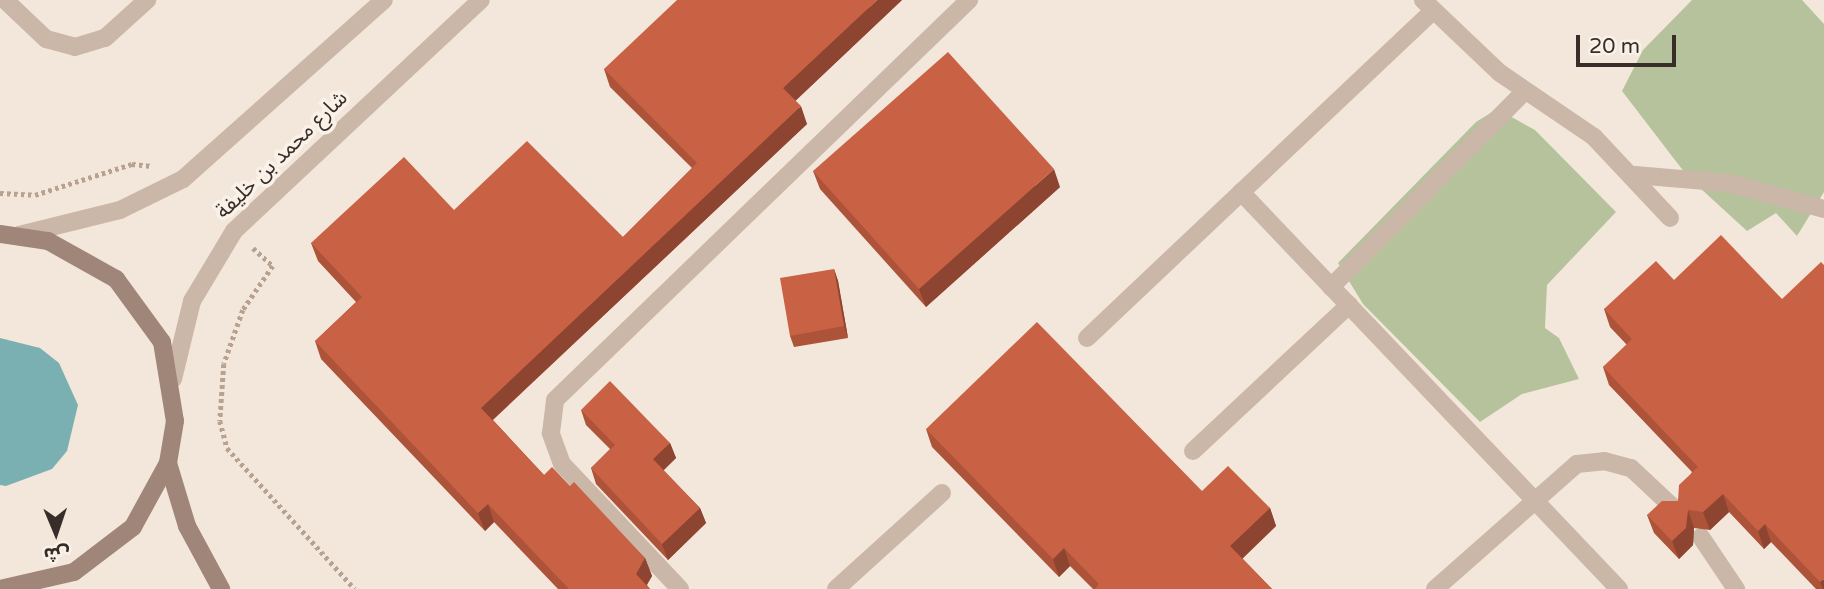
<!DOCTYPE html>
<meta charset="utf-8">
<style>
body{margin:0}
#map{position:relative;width:1824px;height:589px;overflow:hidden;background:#f3e7dc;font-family:"Varela Round","Noto Sans Arabic",sans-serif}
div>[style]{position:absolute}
.green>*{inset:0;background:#b6c29b}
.water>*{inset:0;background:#7ab0b1}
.path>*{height:4.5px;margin-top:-2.25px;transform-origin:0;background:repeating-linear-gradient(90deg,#b7a191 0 3.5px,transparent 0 7px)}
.lane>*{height:18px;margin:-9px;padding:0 9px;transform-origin:9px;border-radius:9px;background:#cbb7a7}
.street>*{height:18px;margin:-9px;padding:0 9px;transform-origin:9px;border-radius:9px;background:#cbb7a7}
.secondary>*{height:18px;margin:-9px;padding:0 9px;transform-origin:9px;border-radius:9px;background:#9f8679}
.wall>*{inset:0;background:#ad533a}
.shaded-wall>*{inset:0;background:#8d4430}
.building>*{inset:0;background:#c96144}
span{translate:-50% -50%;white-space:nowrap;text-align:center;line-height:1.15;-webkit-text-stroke:7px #faf2e9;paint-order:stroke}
.street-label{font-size:21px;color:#382d28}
.north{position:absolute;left:21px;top:498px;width:70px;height:70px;-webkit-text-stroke:5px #faf2e9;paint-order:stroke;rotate:178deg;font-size:19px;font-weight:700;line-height:28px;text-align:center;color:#382d28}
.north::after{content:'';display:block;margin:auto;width:24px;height:32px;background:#382d28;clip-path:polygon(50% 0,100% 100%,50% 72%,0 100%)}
.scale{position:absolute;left:1576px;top:35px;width:100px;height:32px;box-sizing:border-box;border:4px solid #382d28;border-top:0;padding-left:9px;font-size:21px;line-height:24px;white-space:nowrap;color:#382d28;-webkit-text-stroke:5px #faf2e9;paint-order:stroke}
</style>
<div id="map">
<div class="green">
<div style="clip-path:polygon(1692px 0,1802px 0,1824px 24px,1824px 192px,1797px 236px,1776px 213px,1747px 231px,1688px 177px,1622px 91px,1643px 50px)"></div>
<div style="clip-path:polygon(1497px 109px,1535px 130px,1616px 212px,1547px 285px,1545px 328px,1559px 338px,1579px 379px,1522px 394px,1480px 422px,1363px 304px,1338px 263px,1476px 122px)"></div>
</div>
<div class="water">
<div style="clip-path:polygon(0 338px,40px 348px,59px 363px,78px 405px,67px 451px,52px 469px,6px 486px,0 485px)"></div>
</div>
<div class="path">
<div style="left:0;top:193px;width:35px;rotate:3deg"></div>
<div style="left:35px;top:195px;width:102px;rotate:-17.7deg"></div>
<div style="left:132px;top:164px;width:20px;rotate:6deg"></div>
<div style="left:253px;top:248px;width:27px;rotate:42deg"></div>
<div style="left:273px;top:266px;width:53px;rotate:124.3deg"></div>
<div style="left:243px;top:310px;width:57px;rotate:109.4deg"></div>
<div style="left:224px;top:364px;width:57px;rotate:94deg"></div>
<div style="left:220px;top:421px;width:28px;rotate:75deg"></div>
<div style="left:227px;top:448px;width:190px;rotate:47.8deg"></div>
</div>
<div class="lane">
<div style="left:5px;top:0;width:57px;rotate:43.6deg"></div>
<div style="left:46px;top:39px;width:30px;rotate:15deg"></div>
<div style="left:75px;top:47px;width:31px;rotate:-17deg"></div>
<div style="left:105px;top:38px;width:57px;rotate:-42.1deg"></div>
<div style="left:1423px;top:0;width:106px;rotate:43.5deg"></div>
<div style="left:1500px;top:73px;width:114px;rotate:34.2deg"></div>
<div style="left:1594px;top:137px;width:111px;rotate:46.8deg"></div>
<div style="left:1635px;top:175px;width:94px;rotate:4.9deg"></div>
<div style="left:1729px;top:183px;width:98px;rotate:15.3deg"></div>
<div style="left:1241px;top:192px;width:548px;rotate:46.4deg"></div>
<div style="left:1331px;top:287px;width:276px;rotate:-45.3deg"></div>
<div style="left:1087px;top:338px;width:476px;rotate:-43.4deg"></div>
<div style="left:1193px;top:451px;width:214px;rotate:-43.1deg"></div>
<div style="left:1701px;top:537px;width:63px;rotate:56.1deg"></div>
<div style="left:680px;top:589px;width:172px;rotate:-133.3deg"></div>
<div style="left:562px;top:464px;width:33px;rotate:-110deg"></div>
<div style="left:551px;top:433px;width:33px;rotate:-83deg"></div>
<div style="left:555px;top:400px;width:576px;rotate:-44.01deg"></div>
<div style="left:836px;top:589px;width:143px;rotate:-42.2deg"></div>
<div style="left:1435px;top:589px;width:189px;rotate:-41.4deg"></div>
<div style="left:1577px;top:464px;width:27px;rotate:-6deg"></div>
<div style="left:1604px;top:461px;width:28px;rotate:15deg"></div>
<div style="left:1631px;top:468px;width:63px;rotate:43.1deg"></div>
</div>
<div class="street">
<div style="left:19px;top:235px;width:104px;rotate:-13.9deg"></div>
<div style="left:120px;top:210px;width:70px;rotate:-26.2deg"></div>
<div style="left:183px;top:179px;width:269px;rotate:-41.7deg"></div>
<div style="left:173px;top:379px;width:80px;rotate:-76.3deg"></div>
<div style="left:192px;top:301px;width:82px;rotate:-59deg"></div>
<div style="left:234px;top:231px;width:338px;rotate:-43.1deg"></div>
</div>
<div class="secondary">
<div style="left:0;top:234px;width:49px;rotate:8.3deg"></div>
<div style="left:48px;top:241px;width:78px;rotate:29.2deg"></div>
<div style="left:116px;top:279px;width:78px;rotate:53.9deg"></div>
<div style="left:162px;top:342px;width:80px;rotate:80.7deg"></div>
<div style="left:175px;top:421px;width:43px;rotate:99.5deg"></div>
<div style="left:168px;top:463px;width:73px;rotate:118.7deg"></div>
<div style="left:133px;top:527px;width:74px;rotate:142.7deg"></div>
<div style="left:74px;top:572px;width:76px;rotate:167.1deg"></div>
<div style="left:168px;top:463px;width:66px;rotate:73.2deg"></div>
<div style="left:187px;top:526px;width:72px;rotate:61.6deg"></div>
</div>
<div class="wall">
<div style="clip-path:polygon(902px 0,795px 101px,807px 124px,493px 420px,544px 475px,570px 486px,645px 558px,652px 576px,647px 585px,650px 589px,558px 589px,494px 522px,485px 531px,321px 359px,315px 341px,356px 302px,318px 261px,311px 243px,454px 210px,623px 237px,692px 168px,610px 87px,604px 69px)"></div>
<div style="clip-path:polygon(813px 171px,1060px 187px,926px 307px,820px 189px)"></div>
<div style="clip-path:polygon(834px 269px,838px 281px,848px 338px,794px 347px,790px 336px)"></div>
<div style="clip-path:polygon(1674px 280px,1782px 299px,1824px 589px,1816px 589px,1771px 542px,1764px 549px,1729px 512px,1710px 530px,1694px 528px,1693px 545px,1679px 559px,1654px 533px,1647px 515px,1678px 501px,1692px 472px,1609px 385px,1603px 367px,1627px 345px,1610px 327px,1604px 309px)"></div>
<div style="clip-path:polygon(581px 410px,670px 443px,676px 458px,663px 470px,700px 508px,706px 523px,668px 560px,596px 484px,591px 468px,610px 449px,586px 425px)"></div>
<div style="clip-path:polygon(926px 429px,1202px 491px,1270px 508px,1276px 526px,1242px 558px,1272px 589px,1093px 589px,1070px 566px,1059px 577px,932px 447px)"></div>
</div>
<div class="shaded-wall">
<div style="clip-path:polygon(877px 0,902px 0,790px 106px,783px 88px)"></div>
<div style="clip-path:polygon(801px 106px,807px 124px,487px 425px,481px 408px)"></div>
<div style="clip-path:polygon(1054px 169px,1060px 187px,926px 307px,919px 289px)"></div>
<div style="clip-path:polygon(834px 269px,838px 281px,848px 338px,844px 326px)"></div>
<div style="clip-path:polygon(670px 443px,676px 458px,659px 475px,653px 459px)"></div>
<div style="clip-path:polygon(1723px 494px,1729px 512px,1710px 530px,1703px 512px)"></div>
<div style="clip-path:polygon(488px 504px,494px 522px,485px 531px,478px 513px)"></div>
<div style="clip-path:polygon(700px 508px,706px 523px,668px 560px,662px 544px)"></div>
<div style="clip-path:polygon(1270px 508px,1276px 526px,1237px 564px,1230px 546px)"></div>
<div style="clip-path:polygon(1688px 510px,1694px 528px,1693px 545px,1679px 559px,1672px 541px)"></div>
<div style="clip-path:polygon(1765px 524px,1771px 542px,1764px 549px,1758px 531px)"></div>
<div style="clip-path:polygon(1064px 548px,1070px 566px,1059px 577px,1053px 559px)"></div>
<div style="clip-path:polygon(645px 558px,652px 576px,644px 589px,636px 574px)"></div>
<div style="clip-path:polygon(1824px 579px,1824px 589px,1823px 589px,1820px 582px)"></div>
</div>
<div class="building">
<div style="clip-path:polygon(677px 0,877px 0,783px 88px,801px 106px,481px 408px,544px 475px,552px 467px,570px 486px,574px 482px,645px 558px,636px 574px,650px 589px,569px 589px,488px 504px,478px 513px,315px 341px,362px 297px,311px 243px,404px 157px,454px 210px,527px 141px,623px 237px,697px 163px,604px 69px)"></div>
<div style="clip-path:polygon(948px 52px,1054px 169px,919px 289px,813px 171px)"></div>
<div style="clip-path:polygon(1721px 235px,1782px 299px,1821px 262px,1824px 265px,1824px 579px,1820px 582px,1765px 524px,1758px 531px,1723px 494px,1703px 512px,1688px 510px,1686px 528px,1672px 541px,1647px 515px,1662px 501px,1678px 501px,1679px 485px,1698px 467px,1603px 367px,1632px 339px,1604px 309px,1656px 261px,1674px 280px)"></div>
<div style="clip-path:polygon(834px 269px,844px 326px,790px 336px,780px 278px)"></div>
<div style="clip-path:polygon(1037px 322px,1202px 491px,1228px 466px,1270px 508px,1230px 546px,1272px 589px,1095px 589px,1099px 584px,1064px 548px,1053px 559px,926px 429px)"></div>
<div style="clip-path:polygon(610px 381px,670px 443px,653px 459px,700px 508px,662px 544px,591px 468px,615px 445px,581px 410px)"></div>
</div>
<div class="street-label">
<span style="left:282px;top:155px;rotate:-44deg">شارع محمد بن خليفة</span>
</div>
<div class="north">ش</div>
<div class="scale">20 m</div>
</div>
